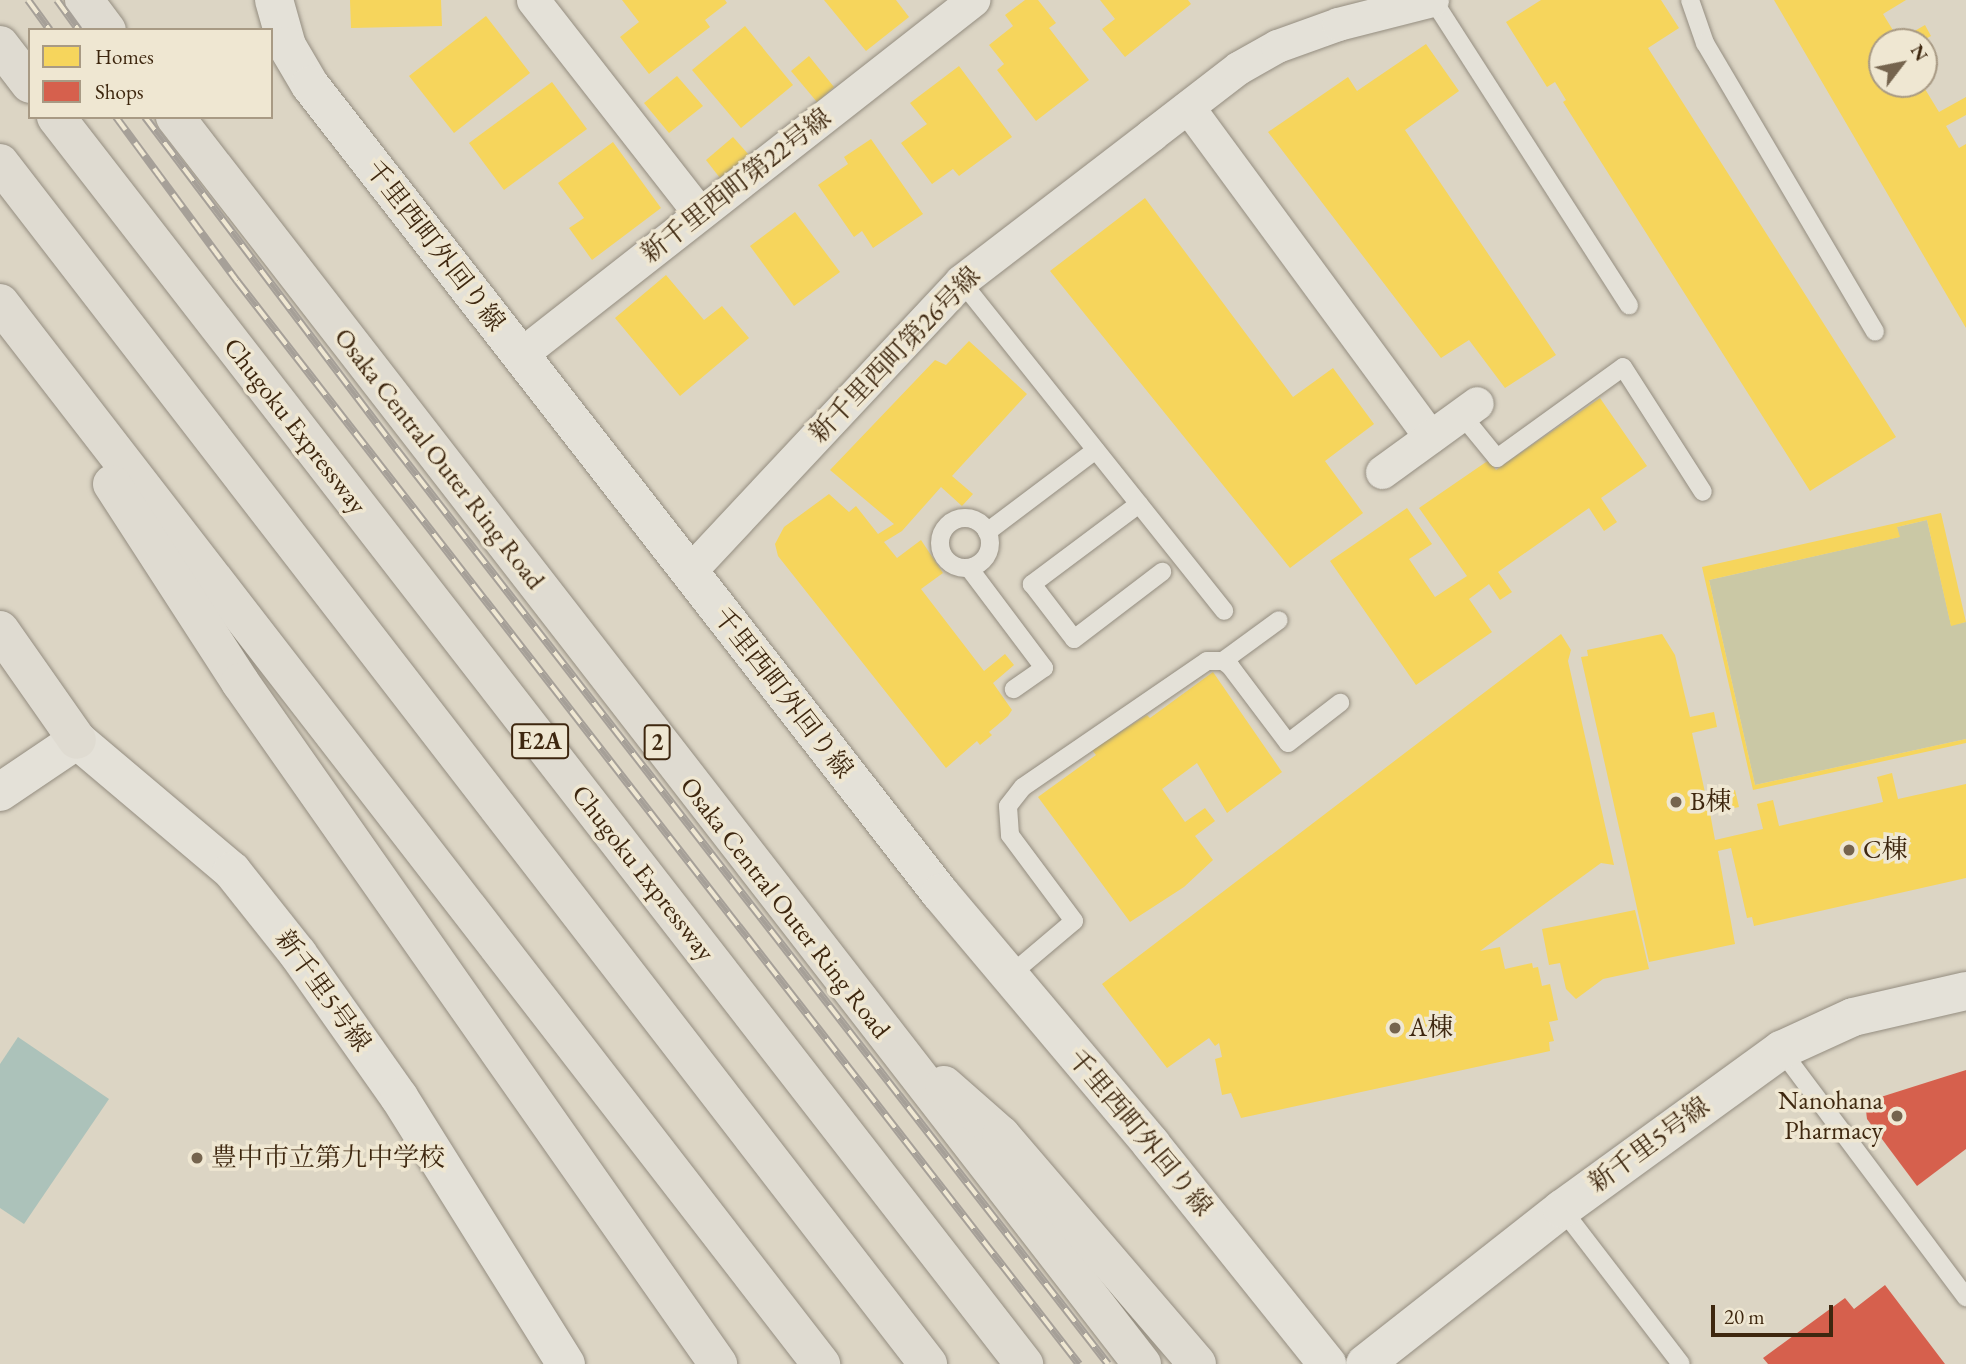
<!DOCTYPE html>
<meta charset="utf-8">
<style>
body{margin:0}
#map{position:relative;width:1966px;height:1364px;overflow:hidden;background:#dcd5c4;font-family:"EB Garamond","Noto Serif JP",serif}
div>[style]{position:absolute}
.green>*{inset:0;background:#cac8a5}
.water>*{inset:0;background:#acc2ba}
.homes>*{inset:0;background:#f6d55c}
.shops>*{inset:0;background:#d6604d}
.roads{filter:drop-shadow(0 0 2px #948d80) drop-shadow(0 0 2px #948d80)}
.lane>*{height:18px;margin:-9px;padding:0 9px;transform-origin:9px;border-radius:9px;background:#e4e1d8}
.lane>.ring{margin:-9px;padding:0;box-sizing:content-box;background:none;border:18px solid #e4e1d8;border-radius:50%}
.street>*{height:33px;margin:-16.5px;padding:0 16.5px;transform-origin:16.5px;border-radius:16.5px;background:#e4e1d8}
.secondary>*{height:38px;margin:-19px;padding:0 19px;transform-origin:19px;border-radius:19px;background:#e4e1d8}
.primary>*{height:38px;margin:-19px;padding:0 19px;transform-origin:19px;border-radius:19px;background:#dfdbd1}
.highway>*{height:38px;margin:-19px;padding:0 19px;transform-origin:19px;border-radius:19px;background:#dfdbd1}
.rail>*{height:8px;margin-top:-4px;transform-origin:0;background:repeating-linear-gradient(90deg,#efe7d2 0 16px,#a6a098 0 32px);box-sizing:border-box;border-block:2px solid #a6a098}
.dots>*{width:19px;height:19px;translate:-50% -50%;box-sizing:border-box;border:4px solid #efe7d2;border-radius:50%}
span{translate:-50% -50%;white-space:nowrap;text-align:center;line-height:1.15;-webkit-text-stroke:7px #efe7d2;paint-order:stroke}
.shield-label span{padding:2px 5px;background:#efe7d2;border:2px solid;border-radius:5px;-webkit-text-stroke-width:0}
.shield-label{font-size:24px;color:#3e270f;font-weight:700}
.street-label{font-size:26px;color:#3e270f}
.poi-label{font-size:26px;color:#3e270f}
.left{translate:0 -50%;text-align:left}
.right{translate:-100% -50%;text-align:right}
.legend{position:absolute;left:28px;top:28px;width:245px;height:91px;box-sizing:border-box;background:#efe7d2;border:2px solid #a89a84;margin:0;padding:9px 12px;list-style:none;font-size:21px;color:#3e270f}
.legend li{display:flex;align-items:center;gap:14px;height:35px}
.legend b{width:35px;border:2px solid #a89a84}
.north{position:absolute;left:1868px;top:28px;width:70px;height:70px;box-sizing:border-box;background:#efe7d2;border:2px solid #a89a84;border-radius:50%;rotate:58deg;font-size:19px;font-weight:700;line-height:28px;text-align:center;color:#3e270f}
.north::after{content:'';display:block;margin:auto;width:24px;height:32px;background:#75644e;clip-path:polygon(50% 0,100% 100%,50% 72%,0 100%)}
.scale{position:absolute;left:1711px;top:1305px;width:122px;height:32px;box-sizing:border-box;border:4px solid #3e270f;border-top:0;padding-left:9px;font-size:21px;line-height:24px;white-space:nowrap;color:#3e270f;-webkit-text-stroke:5px #efe7d2;paint-order:stroke}
</style>
<div id="map">
<div class="green">
<div style="clip-path:polygon(1927px 520px,1951px 625px,1966px 622px,1966px 739px,1755px 785px,1709px 580px,1899px 537px,1897px 527px)"></div>
</div>
<div class="water">
<div style="clip-path:polygon(18px 1037px,109px 1099px,24px 1224px,0 1208px,0 1064px)"></div>
</div>
<div class="homes">
<div style="clip-path:polygon(350px 0,441px 0,442px 26px,351px 28px)"></div>
<div style="clip-path:polygon(622px 0,725px 0,727px 3px,705px 20px,710px 27px,649px 74px,620px 37px,639px 22px)"></div>
<div style="clip-path:polygon(824px 0,896px 0,909px 17px,866px 51px)"></div>
<div style="clip-path:polygon(1025px 0,1038px 0,1056px 23px,1049px 28px,1089px 80px,1036px 121px,997px 70px,1004px 64px,989px 45px,1013px 26px,1005px 15px)"></div>
<div style="clip-path:polygon(1100px 0,1188px 0,1191px 4px,1125px 57px,1102px 29px,1115px 19px)"></div>
<div style="clip-path:polygon(1541px 0,1661px 0,1679px 28px,1648px 48px,1896px 437px,1810px 491px,1563px 102px,1566px 100px,1555px 82px,1547px 87px,1506px 22px)"></div>
<div style="clip-path:polygon(1774px 0,1906px 0,1883px 14px,1899px 40px,1925px 25px,1931px 36px,1920px 42px,1882px 42px,1882px 84px,1922px 84px,1939px 112px,1966px 97px,1966px 115px,1946px 126px,1959px 148px,1966px 144px,1966px 328px)"></div>
<div style="clip-path:polygon(486px 16px,530px 73px,454px 133px,409px 76px)"></div>
<div style="clip-path:polygon(745px 26px,793px 85px,741px 128px,692px 70px)"></div>
<div style="clip-path:polygon(1426px 44px,1459px 91px,1405px 130px,1556px 355px,1505px 388px,1469px 340px,1441px 358px,1268px 132px,1348px 77px,1357px 91px)"></div>
<div style="clip-path:polygon(809px 56px,834px 87px,817px 102px,791px 71px)"></div>
<div style="clip-path:polygon(959px 66px,1012px 137px,959px 176px,953px 169px,932px 184px,901px 143px,927px 124px,910px 103px)"></div>
<div style="clip-path:polygon(677px 76px,703px 106px,669px 133px,644px 103px)"></div>
<div style="clip-path:polygon(552px 82px,587px 129px,504px 190px,469px 143px)"></div>
<div style="clip-path:polygon(733px 137px,749px 155px,720px 178px,706px 160px)"></div>
<div style="clip-path:polygon(871px 139px,923px 214px,873px 248px,862px 231px,854px 237px,818px 185px,848px 164px,844px 157px)"></div>
<div style="clip-path:polygon(613px 142px,661px 208px,592px 260px,569px 228px,584px 218px,558px 183px)"></div>
<div style="clip-path:polygon(1145px 198px,1293px 397px,1333px 368px,1374px 424px,1325px 461px,1363px 513px,1290px 568px,1050px 271px)"></div>
<div style="clip-path:polygon(795px 212px,840px 272px,794px 306px,750px 246px)"></div>
<div style="clip-path:polygon(666px 275px,704px 320px,722px 306px,749px 338px,680px 396px,615px 318px)"></div>
<div style="clip-path:polygon(969px 341px,1027px 394px,952px 476px,973px 494px,962px 506px,941px 487px,902px 531px,884px 542px,897px 558px,921px 540px,943px 573px,921px 589px,984px 671px,1005px 654px,1014px 665px,993px 683px,1012px 710px,1008px 716px,989px 732px,992px 735px,980px 745px,977px 741px,946px 768px,778px 556px,775px 544px,784px 527px,829px 494px,849px 512px,856px 506px,878px 534px,894px 524px,830px 470px,935px 360px,946px 365px)"></div>
<div style="clip-path:polygon(1600px 398px,1647px 466px,1601px 498px,1617px 522px,1604px 531px,1589px 508px,1498px 572px,1512px 592px,1500px 600px,1489px 584px,1469px 599px,1492px 632px,1416px 685px,1330px 561px,1407px 508px,1432px 544px,1409px 559px,1435px 597px,1467px 576px,1419px 508px,1489px 460px,1496px 470px)"></div>
<div style="clip-path:polygon(1941px 513px,1966px 622px,1951px 626px,1927px 520px,1897px 527px,1900px 537px,1709px 580px,1755px 785px,1966px 739px,1966px 743px,1753px 790px,1702px 567px)"></div>
<div style="clip-path:polygon(1561px 634px,1571px 650px,1568px 661px,1614px 865px,1601px 863px,1480px 951px,1500px 947px,1505px 969px,1532px 963px,1533px 968px,1538px 967px,1542px 986px,1550px 984px,1558px 1020px,1549px 1022px,1554px 1041px,1549px 1042px,1550px 1051px,1241px 1118px,1231px 1093px,1222px 1095px,1215px 1059px,1222px 1057px,1219px 1043px,1215px 1046px,1209px 1038px,1167px 1068px,1102px 984px)"></div>
<div style="clip-path:polygon(1662px 634px,1675px 655px,1690px 717px,1714px 712px,1717px 727px,1692px 733px,1706px 797px,1735px 790px,1739px 807px,1710px 813px,1715px 840px,1763px 829px,1757px 804px,1773px 800px,1779px 826px,1883px 802px,1877px 777px,1892px 773px,1898px 799px,1966px 784px,1966px 878px,1754px 926px,1752px 917px,1747px 918px,1731px 848px,1718px 851px,1735px 944px,1649px 962px,1581px 657px,1588px 656px,1587px 650px)"></div>
<div style="clip-path:polygon(1213px 672px,1282px 772px,1227px 813px,1197px 763px,1162px 789px,1185px 822px,1205px 808px,1215px 821px,1195px 836px,1213px 860px,1184px 887px,1130px 922px,1038px 797px,1096px 755px,1092px 750px,1147px 715px,1150px 718px)"></div>
<div style="clip-path:polygon(1635px 910px,1649px 969px,1603px 979px,1576px 999px,1566px 989px,1560px 963px,1549px 965px,1542px 929px)"></div>
</div>
<div class="shops">
<div style="clip-path:polygon(1966px 1070px,1966px 1149px,1917px 1186px,1867px 1119px,1865px 1102px)"></div>
<div style="clip-path:polygon(1885px 1285px,1945px 1364px,1768px 1364px,1763px 1358px,1845px 1298px,1854px 1309px)"></div>
</div>
<div class="roads">
<div class="lane">
<div style="left:1433px;top:0;width:363px;rotate:57.3deg"></div>
<div style="left:1690px;top:0;width:46px;rotate:70.8deg"></div>
<div style="left:1705px;top:43px;width:335px;rotate:59.5deg"></div>
<div style="left:961px;top:281px;width:422px;rotate:51.4deg"></div>
<div style="left:1461px;top:414px;width:57px;rotate:50.7deg"></div>
<div style="left:1497px;top:458px;width:155px;rotate:-35.8deg"></div>
<div style="left:1623px;top:367px;width:148px;rotate:57.4deg"></div>
<div style="left:1139px;top:504px;width:134px;rotate:143.2deg"></div>
<div style="left:1032px;top:584px;width:69px;rotate:52.6deg"></div>
<div style="left:1074px;top:639px;width:111px;rotate:-37.3deg"></div>
<div class="ring" style="left:940px;top:518px;width:32px;height:32px"></div>
<div style="left:987px;top:532px;width:136px;rotate:-37deg"></div>
<div style="left:969px;top:568px;width:125px;rotate:53.1deg"></div>
<div style="left:1044px;top:668px;width:37px;rotate:145deg"></div>
<div style="left:1223px;top:661px;width:69px;rotate:-36.2deg"></div>
<div style="left:1009px;top:976px;width:85px;rotate:-40.2deg"></div>
<div style="left:1074px;top:921px;width:107px;rotate:-126.7deg"></div>
<div style="left:1010px;top:835px;width:29px;rotate:-94deg"></div>
<div style="left:1008px;top:806px;width:24px;rotate:-52deg"></div>
<div style="left:1023px;top:787px;width:223px;rotate:-34.4deg"></div>
<div style="left:1207px;top:661px;width:16px"></div>
<div style="left:1223px;top:661px;width:9px;rotate:36deg"></div>
<div style="left:1230px;top:666px;width:96px;rotate:53deg"></div>
<div style="left:1288px;top:743px;width:66px;rotate:-37.6deg"></div>
<div style="left:1781px;top:1050px;width:309px;rotate:53.2deg"></div>
<div style="left:1562px;top:1209px;width:195px;rotate:52.5deg"></div>
</div>
<div class="street">
<div style="left:533px;top:0;width:271px;rotate:52deg"></div>
<div style="left:1188px;top:107px;width:409px;rotate:53.7deg"></div>
<div style="left:520px;top:355px;width:576px;rotate:-38.08deg"></div>
<div style="left:1382px;top:472px;width:117px;rotate:-36deg"></div>
<div style="left:688px;top:573px;width:400px;rotate:-46.9deg"></div>
<div style="left:961px;top:281px;width:240px;rotate:-37.5deg"></div>
<div style="left:1151px;top:135px;width:110px;rotate:-37.6deg"></div>
<div style="left:1238px;top:68px;width:45px;rotate:-29.4deg"></div>
<div style="left:1277px;top:46px;width:65px;rotate:-19.8deg"></div>
<div style="left:1338px;top:24px;width:97px;rotate:-14.3deg"></div>
</div>
<div class="secondary">
<div style="left:274px;top:0;width:48px;rotate:74.2deg"></div>
<div style="left:287px;top:46px;width:45px;rotate:59.5deg"></div>
<div style="left:310px;top:85px;width:1025px;rotate:52.06deg"></div>
<div style="left:940px;top:893px;width:328px;rotate:49.9deg"></div>
<div style="left:1151px;top:1144px;width:282px;rotate:51.3deg"></div>
<div style="left:0;top:792px;width:93px;rotate:-34deg"></div>
<div style="left:77px;top:740px;width:203px;rotate:40.2deg"></div>
<div style="left:232px;top:871px;width:106px;rotate:51.5deg"></div>
<div style="left:298px;top:954px;width:175px;rotate:54.8deg"></div>
<div style="left:399px;top:1097px;width:315px;rotate:58deg"></div>
<div style="left:1365px;top:1364px;width:251px;rotate:-38.2deg"></div>
<div style="left:1562px;top:1209px;width:271px;rotate:-36deg"></div>
<div style="left:1781px;top:1050px;width:79px;rotate:-24.6deg"></div>
<div style="left:1853px;top:1017px;width:116px;rotate:-13deg"></div>
</div>
<div class="primary">
<div style="left:84px;top:0;width:38px;rotate:53deg"></div>
<div style="left:175px;top:117px;width:1578px;rotate:52.21deg"></div>
<div style="left:0;top:303px;width:1342px;rotate:52.27deg"></div>
<div style="left:112px;top:484px;width:236px;rotate:57.1deg"></div>
<div style="left:240px;top:682px;width:833px;rotate:54.97deg"></div>
<div style="left:0;top:630px;width:134px;rotate:55deg"></div>
<div style="left:944px;top:1085px;width:76px;rotate:41.3deg"></div>
<div style="left:1001px;top:1135px;width:301px;rotate:49.4deg"></div>
</div>
<div class="highway">
<div style="left:0;top:45px;width:49px;rotate:52.4deg"></div>
<div style="left:56px;top:117px;width:1579px;rotate:52.18deg"></div>
<div style="left:0;top:163px;width:1518px;rotate:52.31deg"></div>
</div>
</div>
<div class="rail">
<div style="left:28px;top:0;width:37px;rotate:54deg"></div>
<div style="left:57px;top:0;width:37px;rotate:54deg"></div>
<div style="left:116px;top:117px;width:204px;rotate:53.6deg"></div>
<div style="left:237px;top:281px;width:1372px;rotate:52.14deg"></div>
<div style="left:145px;top:117px;width:418px;rotate:52.9deg"></div>
<div style="left:397px;top:450px;width:1158px;rotate:52.12deg"></div>
</div>
<div class="dots">
<div style="left:1676px;top:802px;background:#75644e"></div>
<div style="left:1849px;top:850px;background:#75644e"></div>
<div style="left:1395px;top:1028px;background:#75644e"></div>
<div style="left:1897px;top:1116px;background:#75644e"></div>
<div style="left:197px;top:1158px;background:#75644e"></div>
</div>
<div class="shield-label">
<span style="left:540px;top:741px">E2A</span>
<span style="left:657px;top:742px">2</span>
</div>
<div class="street-label">
<span style="left:736px;top:186px;rotate:-38deg">新千里西町第22号線</span>
<span style="left:435px;top:246px;rotate:52deg">千里西町外回り線</span>
<span style="left:895px;top:355px;rotate:-46deg">新千里西町第26号線</span>
<span style="left:295px;top:426px;rotate:52deg">Chugoku Expressway</span>
<span style="left:439px;top:459px;rotate:52deg">Osaka Central Outer Ring Road</span>
<span style="left:783px;top:693px;rotate:52deg">千里西町外回り線</span>
<span style="left:643px;top:873px;rotate:52deg">Chugoku Expressway</span>
<span style="left:785px;top:908px;rotate:52deg">Osaka Central Outer Ring Road</span>
<span style="left:323px;top:991px;rotate:54deg">新千里5号線</span>
<span style="left:1140px;top:1133px;rotate:50deg">千里西町外回り線</span>
<span style="left:1649px;top:1145px;rotate:-36deg">新千里5号線</span>
</div>
<div class="poi-label">
<span class="left" style="left:1690px;top:802px">B棟</span>
<span class="left" style="left:1863px;top:850px">C棟</span>
<span class="left" style="left:1409px;top:1028px">A棟</span>
<span class="right" style="left:1883px;top:1116px">Nanohana<br>Pharmacy</span>
<span class="left" style="left:211px;top:1158px">豊中市立第九中学校</span>
</div>
<ul class="legend">
<li><b style="height:19px;background:#f6d55c"></b>Homes</li>
<li><b style="height:19px;background:#d6604d"></b>Shops</li>
</ul>
<div class="north">N</div>
<div class="scale">20 m</div>
</div>
